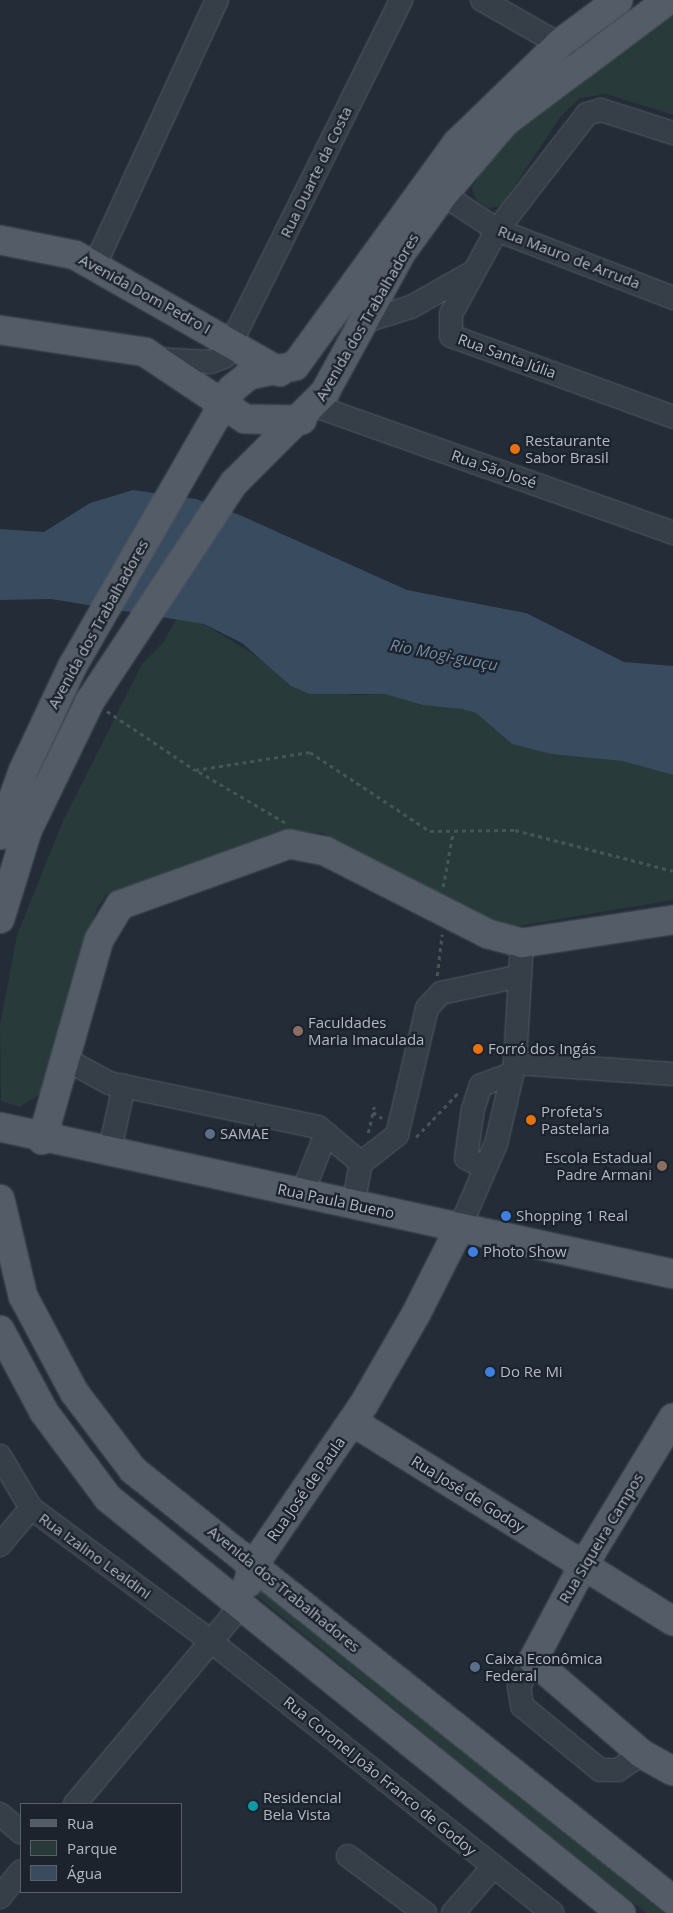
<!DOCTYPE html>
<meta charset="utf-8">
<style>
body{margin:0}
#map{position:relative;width:673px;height:1913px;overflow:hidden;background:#232c37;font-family:"Open Sans",sans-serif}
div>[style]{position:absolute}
.green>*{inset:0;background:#283a3a}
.water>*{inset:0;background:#394b5f}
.path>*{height:2.5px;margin-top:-1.25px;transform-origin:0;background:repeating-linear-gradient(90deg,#445657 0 4px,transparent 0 8px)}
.roads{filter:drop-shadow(0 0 1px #545c65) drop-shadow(0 0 1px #545c65)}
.minor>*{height:22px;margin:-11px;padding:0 11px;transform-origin:11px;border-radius:11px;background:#363e47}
.major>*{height:28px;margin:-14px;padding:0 14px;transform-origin:14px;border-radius:14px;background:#545d67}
.dots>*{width:14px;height:14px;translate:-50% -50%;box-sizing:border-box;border:2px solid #1c232c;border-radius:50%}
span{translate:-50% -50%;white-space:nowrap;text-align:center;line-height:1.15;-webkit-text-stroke:4.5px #1c232c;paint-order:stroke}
.street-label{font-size:15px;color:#b1b9c4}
.poi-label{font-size:15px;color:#b1b9c4}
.left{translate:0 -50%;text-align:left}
.right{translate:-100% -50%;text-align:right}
.water-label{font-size:16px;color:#748ba5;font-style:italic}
.legend{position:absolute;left:20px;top:1803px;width:162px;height:90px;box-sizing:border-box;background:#1c232c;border:1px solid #585f69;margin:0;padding:6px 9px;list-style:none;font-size:15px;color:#b1b9c4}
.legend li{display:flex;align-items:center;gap:10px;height:25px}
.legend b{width:25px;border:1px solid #585f69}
</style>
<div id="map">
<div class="green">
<div style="clip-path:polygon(673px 0,673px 115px,606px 94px,580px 98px,561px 116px,501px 206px,488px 208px,476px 200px,472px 188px,509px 124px)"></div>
<div style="clip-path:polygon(177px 618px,204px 624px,263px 660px,352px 695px,385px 694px,462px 709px,476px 713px,512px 744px,551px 754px,622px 761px,673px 775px,673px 900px,518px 926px,500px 924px,323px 833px,284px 831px,106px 895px,97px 908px,43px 1093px,19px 1107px,1px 1101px,0 1025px,17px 935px,63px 821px,142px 664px,162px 644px)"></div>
<div style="clip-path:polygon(264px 1586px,664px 1913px,646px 1913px,453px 1757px,257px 1596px)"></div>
</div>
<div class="water">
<div style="clip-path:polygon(133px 490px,196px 499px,242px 516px,407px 590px,526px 613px,624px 662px,673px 666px,673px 775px,622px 761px,551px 754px,512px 744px,476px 713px,462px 709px,423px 705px,385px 694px,310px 694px,291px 686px,242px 643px,204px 624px,51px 599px,0 600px,0 529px,44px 532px,90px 503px)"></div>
</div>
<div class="path">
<div style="left:107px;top:711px;width:106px;rotate:33.8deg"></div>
<div style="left:285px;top:823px;width:104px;rotate:-149.5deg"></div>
<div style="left:195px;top:770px;width:116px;rotate:-8.9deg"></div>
<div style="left:310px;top:752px;width:144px;rotate:33.4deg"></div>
<div style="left:430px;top:831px;width:85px;rotate:-0.7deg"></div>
<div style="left:515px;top:830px;width:163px;rotate:14.5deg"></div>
<div style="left:443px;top:887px;width:56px;rotate:-79.7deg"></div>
<div style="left:437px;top:976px;width:42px;rotate:-83.2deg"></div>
<div style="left:373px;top:1112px;width:11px;rotate:34deg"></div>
<div style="left:368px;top:1133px;width:27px;rotate:-77deg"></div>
<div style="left:416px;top:1137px;width:61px;rotate:-46.3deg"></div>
</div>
<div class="roads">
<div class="minor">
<div style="left:482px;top:0;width:89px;rotate:29.7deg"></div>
<div style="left:673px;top:133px;width:76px;rotate:-162.3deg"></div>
<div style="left:601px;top:110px;width:15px;rotate:164deg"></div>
<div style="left:587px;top:114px;width:147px;rotate:127.8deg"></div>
<div style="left:497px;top:230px;width:96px;rotate:118.7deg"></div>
<div style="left:451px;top:314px;width:22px;rotate:90deg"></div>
<div style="left:451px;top:336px;width:236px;rotate:20deg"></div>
<div style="left:429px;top:185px;width:82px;rotate:33.5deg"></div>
<div style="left:497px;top:230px;width:189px;rotate:21.1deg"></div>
<div style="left:95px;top:265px;width:292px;rotate:-65.3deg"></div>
<div style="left:366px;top:321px;width:47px;rotate:-17.3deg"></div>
<div style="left:411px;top:307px;width:71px;rotate:-29.4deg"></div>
<div style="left:155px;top:359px;width:56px;rotate:3.1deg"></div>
<div style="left:211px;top:362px;width:14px;rotate:-21deg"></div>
<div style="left:224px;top:357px;width:398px;rotate:-63.6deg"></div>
<div style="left:315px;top:406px;width:380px;rotate:19.5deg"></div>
<div style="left:65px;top:1059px;width:50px;rotate:28.6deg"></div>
<div style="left:109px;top:1083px;width:214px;rotate:11.9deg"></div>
<div style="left:318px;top:1127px;width:56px;rotate:39.9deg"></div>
<div style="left:515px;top:1063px;width:158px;rotate:4deg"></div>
<div style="left:109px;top:1154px;width:70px;rotate:-77.6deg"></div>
<div style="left:485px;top:1168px;width:21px;rotate:-152deg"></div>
<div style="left:466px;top:1158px;width:49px;rotate:-81.9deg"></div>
<div style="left:473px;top:1109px;width:25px;rotate:-72deg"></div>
<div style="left:481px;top:1085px;width:33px;rotate:-20deg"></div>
<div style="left:302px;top:1194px;width:65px;rotate:-68.2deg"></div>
<div style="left:353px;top:1205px;width:43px;rotate:-79.2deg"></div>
<div style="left:361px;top:1163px;width:46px;rotate:-37.9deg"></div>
<div style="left:397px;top:1135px;width:130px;rotate:-76.7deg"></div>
<div style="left:427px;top:1008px;width:21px;rotate:-47deg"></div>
<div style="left:441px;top:993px;width:81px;rotate:-12.1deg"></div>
<div style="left:460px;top:1227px;width:90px;rotate:-66.6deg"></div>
<div style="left:496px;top:1144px;width:83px;rotate:-76.8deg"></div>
<div style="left:515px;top:1063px;width:120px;rotate:-86.7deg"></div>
<div style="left:0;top:1456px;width:61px;rotate:59.2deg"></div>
<div style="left:31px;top:1508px;width:220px;rotate:36.5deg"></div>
<div style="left:208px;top:1639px;width:440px;rotate:38.5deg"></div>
<div style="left:0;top:1545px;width:48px;rotate:-50deg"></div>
<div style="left:533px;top:1660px;width:30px;rotate:118deg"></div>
<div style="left:519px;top:1686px;width:20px;rotate:81deg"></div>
<div style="left:522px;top:1706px;width:101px;rotate:39.4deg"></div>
<div style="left:600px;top:1770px;width:18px"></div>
<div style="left:618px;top:1770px;width:29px;rotate:-34deg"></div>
<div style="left:75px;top:1804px;width:261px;rotate:-50.1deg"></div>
<div style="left:0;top:1814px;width:28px;rotate:41deg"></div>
<div style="left:348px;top:1856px;width:96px;rotate:36.5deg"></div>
<div style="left:0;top:1897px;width:33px;rotate:-51deg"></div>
<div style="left:453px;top:1913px;width:62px;rotate:-48.9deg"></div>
</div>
<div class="major">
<div style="left:0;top:240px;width:76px;rotate:11.3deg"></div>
<div style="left:75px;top:255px;width:236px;rotate:29.7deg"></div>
<div style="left:0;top:330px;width:147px;rotate:8.6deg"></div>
<div style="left:145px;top:352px;width:120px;rotate:33.8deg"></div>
<div style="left:245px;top:419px;width:57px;rotate:1deg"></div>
<div style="left:0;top:835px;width:68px;rotate:-70.2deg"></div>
<div style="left:23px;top:771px;width:115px;rotate:-64.8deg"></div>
<div style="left:72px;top:667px;width:321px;rotate:-60.1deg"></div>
<div style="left:232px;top:389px;width:22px;rotate:-39deg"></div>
<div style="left:249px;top:375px;width:47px;rotate:-11.1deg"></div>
<div style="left:295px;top:366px;width:276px;rotate:-54deg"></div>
<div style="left:457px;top:143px;width:142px;rotate:-44.1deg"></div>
<div style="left:559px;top:44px;width:74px;rotate:-36.7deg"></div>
<div style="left:0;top:919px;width:92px;rotate:-72.9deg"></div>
<div style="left:27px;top:831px;width:144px;rotate:-64.1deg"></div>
<div style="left:90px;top:701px;width:261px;rotate:-56.6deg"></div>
<div style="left:234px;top:483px;width:129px;rotate:-45deg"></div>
<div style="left:325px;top:392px;width:158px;rotate:-61.3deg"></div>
<div style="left:401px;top:253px;width:72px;rotate:-54.1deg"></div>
<div style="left:443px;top:195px;width:96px;rotate:-49.7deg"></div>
<div style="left:505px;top:122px;width:204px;rotate:-36.8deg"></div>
<div style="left:0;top:1127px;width:689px;rotate:12.32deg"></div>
<div style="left:42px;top:1140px;width:208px;rotate:-74.1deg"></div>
<div style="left:99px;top:940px;width:41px;rotate:-59deg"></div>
<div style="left:120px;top:905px;width:180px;rotate:-19.8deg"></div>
<div style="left:289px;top:844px;width:37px;rotate:11deg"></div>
<div style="left:325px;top:851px;width:183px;rotate:27deg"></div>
<div style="left:488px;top:934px;width:35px;rotate:15deg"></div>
<div style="left:522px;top:943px;width:153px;rotate:-8.7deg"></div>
<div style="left:0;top:1199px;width:100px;rotate:76.7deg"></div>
<div style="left:23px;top:1296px;width:109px;rotate:62deg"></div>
<div style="left:74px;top:1392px;width:98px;rotate:52.9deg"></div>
<div style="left:133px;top:1470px;width:690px;rotate:38.53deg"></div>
<div style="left:0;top:1330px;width:93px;rotate:61.8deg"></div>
<div style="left:44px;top:1412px;width:107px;rotate:53.3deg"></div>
<div style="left:108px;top:1498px;width:660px;rotate:38.97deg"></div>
<div style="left:673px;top:1418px;width:173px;rotate:121.3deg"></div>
<div style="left:583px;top:1566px;width:106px;rotate:118deg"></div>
<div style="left:533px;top:1660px;width:144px;rotate:40.8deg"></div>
<div style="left:642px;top:1754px;width:35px;rotate:29deg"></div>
<div style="left:353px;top:1422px;width:377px;rotate:31.9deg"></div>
<div style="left:248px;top:1583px;width:18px;rotate:-74deg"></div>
<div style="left:253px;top:1566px;width:196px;rotate:-55.6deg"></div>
<div style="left:364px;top:1404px;width:104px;rotate:-60deg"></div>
<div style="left:416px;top:1314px;width:97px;rotate:-63.2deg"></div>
</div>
</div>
<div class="dots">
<div style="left:515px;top:449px;background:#e8710a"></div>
<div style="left:298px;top:1031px;background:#8d6e63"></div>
<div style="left:478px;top:1049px;background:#e8710a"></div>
<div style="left:531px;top:1120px;background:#e8710a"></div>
<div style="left:210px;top:1134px;background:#5c6f8a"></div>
<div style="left:662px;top:1166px;background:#8d6e63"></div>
<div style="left:506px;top:1216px;background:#3f7fe0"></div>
<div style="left:473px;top:1252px;background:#3f7fe0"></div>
<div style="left:490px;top:1372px;background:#3f7fe0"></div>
<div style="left:475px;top:1667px;background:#5c6f8a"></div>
<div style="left:253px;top:1806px;background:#0f9aa8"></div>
</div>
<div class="street-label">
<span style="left:316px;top:172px;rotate:-64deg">Rua Duarte da Costa</span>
<span style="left:569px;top:257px;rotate:21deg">Rua Mauro de Arruda</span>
<span style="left:145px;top:294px;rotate:29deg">Avenida Dom Pedro I</span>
<span style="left:367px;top:317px;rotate:-60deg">Avenida dos Trabalhadores</span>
<span style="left:507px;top:356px;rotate:20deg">Rua Santa Júlia</span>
<span style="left:494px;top:469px;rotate:19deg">Rua São José</span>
<span style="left:98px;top:624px;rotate:-61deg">Avenida dos Trabalhadores</span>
<span style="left:336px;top:1201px;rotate:12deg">Rua Paula Bueno</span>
<span style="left:306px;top:1489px;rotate:-55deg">Rua José de Paula</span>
<span style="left:468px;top:1494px;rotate:32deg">Rua José de Godoy</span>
<span style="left:601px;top:1538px;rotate:-59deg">Rua Siqueira Campos</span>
<span style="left:95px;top:1556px;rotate:36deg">Rua Izalino Lealdini</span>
<span style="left:284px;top:1589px;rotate:39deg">Avenida dos Trabalhadores</span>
<span style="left:380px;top:1776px;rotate:39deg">Rua Coronel João Franco de Godoy</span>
</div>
<div class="poi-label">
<span class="left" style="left:525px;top:449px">Restaurante<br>Sabor Brasil</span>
<span class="left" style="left:308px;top:1031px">Faculdades<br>Maria Imaculada</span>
<span class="left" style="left:488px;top:1049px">Forró dos Ingás</span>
<span class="left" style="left:541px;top:1120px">Profeta's<br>Pastelaria</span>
<span class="left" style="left:220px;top:1134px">SAMAE</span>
<span class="right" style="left:652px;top:1166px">Escola Estadual<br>Padre Armani</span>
<span class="left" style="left:516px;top:1216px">Shopping 1 Real</span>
<span class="left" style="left:483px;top:1252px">Photo Show</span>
<span class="left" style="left:500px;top:1372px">Do Re Mi</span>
<span class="left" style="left:485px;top:1667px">Caixa Econômica<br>Federal</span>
<span class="left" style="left:263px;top:1806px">Residencial<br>Bela Vista</span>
</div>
<div class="water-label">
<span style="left:444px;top:655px;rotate:11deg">Rio Mogi-guaçu</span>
</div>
<ul class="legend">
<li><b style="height:6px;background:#545d67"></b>Rua</li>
<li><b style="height:14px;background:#283a3a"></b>Parque</li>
<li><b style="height:14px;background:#394b5f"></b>Água</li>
</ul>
</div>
